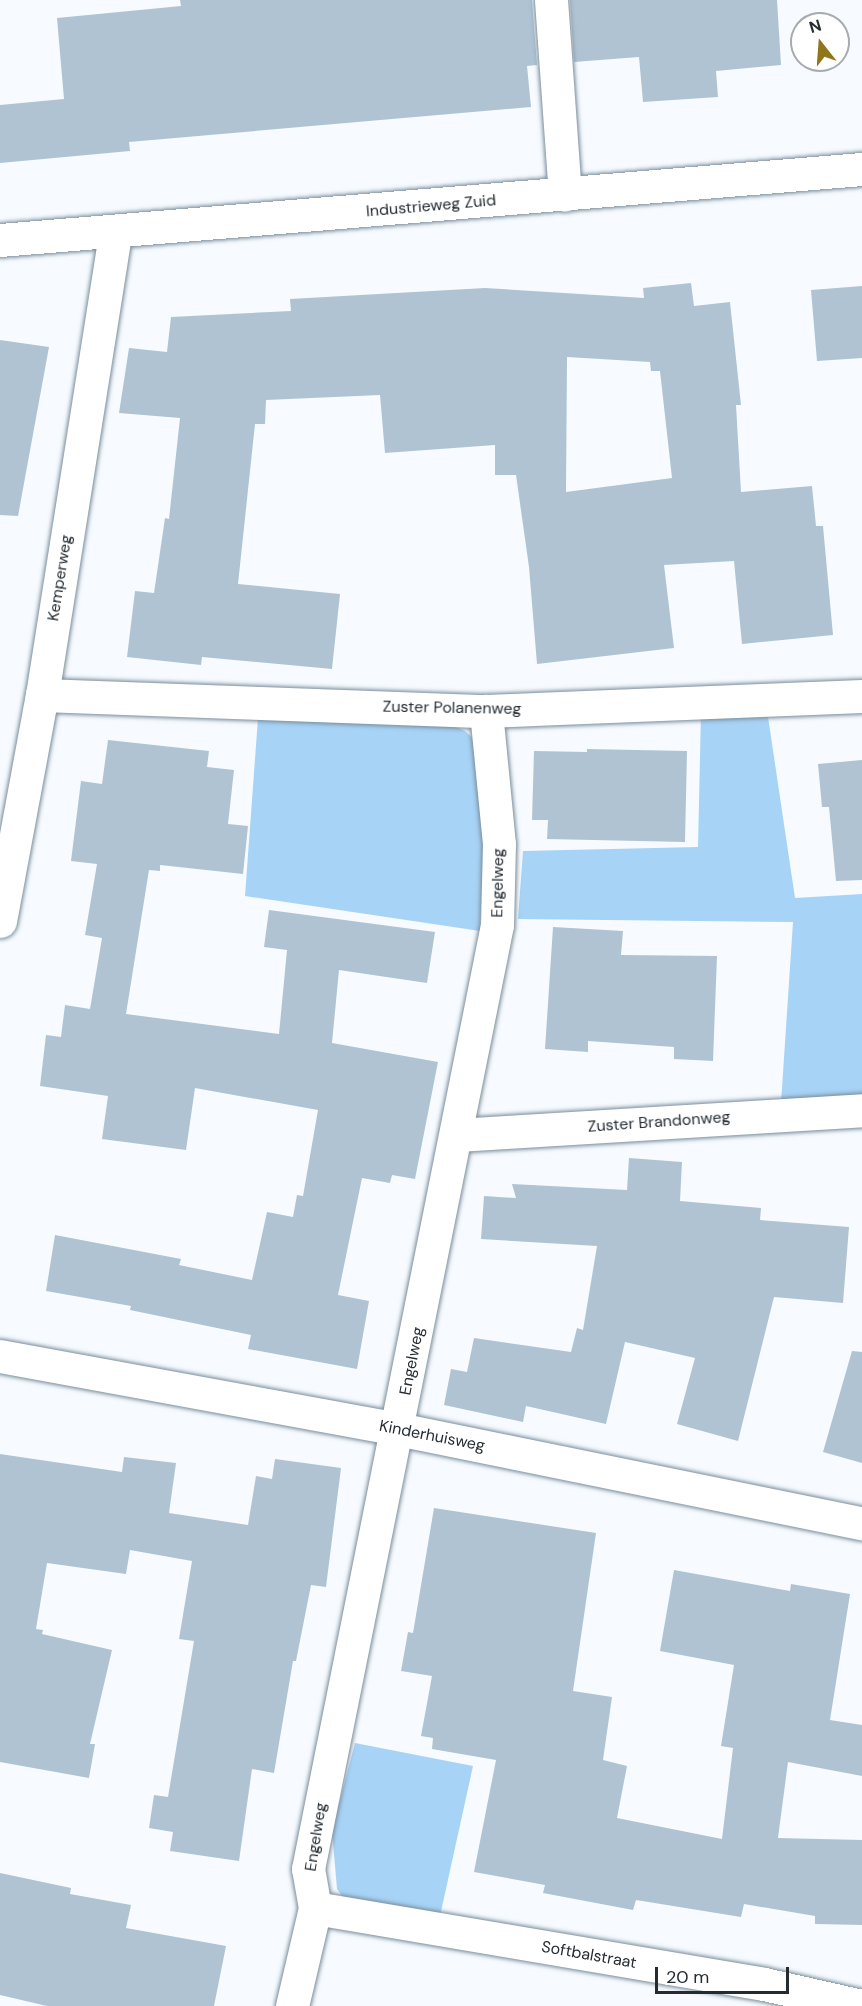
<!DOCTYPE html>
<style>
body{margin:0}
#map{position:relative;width:862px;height:2006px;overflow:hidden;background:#f7fbff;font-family:"DM Sans",sans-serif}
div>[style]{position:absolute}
.green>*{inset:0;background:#a7d3f6}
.building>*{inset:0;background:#afc3d3}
.roads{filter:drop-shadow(0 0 2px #7a8d9c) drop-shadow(0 0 2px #7a8d9c)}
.minor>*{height:33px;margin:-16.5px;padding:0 16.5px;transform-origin:16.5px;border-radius:16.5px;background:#fff}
span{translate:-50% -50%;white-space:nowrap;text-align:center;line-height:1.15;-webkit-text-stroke:5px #fff;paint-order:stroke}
.street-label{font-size:16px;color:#242c32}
.north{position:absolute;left:790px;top:12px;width:60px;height:60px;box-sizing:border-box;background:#fff;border:2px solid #a7abad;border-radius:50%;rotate:343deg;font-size:16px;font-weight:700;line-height:24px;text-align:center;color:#242c32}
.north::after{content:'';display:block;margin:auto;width:21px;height:27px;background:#8f761b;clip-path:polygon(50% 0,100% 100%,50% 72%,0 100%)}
.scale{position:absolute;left:655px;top:1967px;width:134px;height:27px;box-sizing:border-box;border:3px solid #242c32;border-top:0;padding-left:8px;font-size:18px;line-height:21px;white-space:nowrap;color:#242c32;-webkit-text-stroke:4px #fff;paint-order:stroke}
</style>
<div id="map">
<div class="green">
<div style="clip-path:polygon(767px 710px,795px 898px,862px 894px,862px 1098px,781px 1103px,793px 922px,518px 919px,523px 851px,698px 847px,701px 712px)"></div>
<div style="clip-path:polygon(258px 718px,450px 724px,465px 731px,476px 741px,485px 814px,480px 931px,245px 896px)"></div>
<div style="clip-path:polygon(355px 1743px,473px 1766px,440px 1916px,345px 1900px,337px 1889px,332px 1831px)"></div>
</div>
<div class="building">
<div style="clip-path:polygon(180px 0,532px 0,537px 65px,527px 66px,531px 107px,129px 142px,130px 151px,0 163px,0 105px,64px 99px,57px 18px,181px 6px)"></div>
<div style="clip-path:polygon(570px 0,777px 0,781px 65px,716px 71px,718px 97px,643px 102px,639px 57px,574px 62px)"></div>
<div style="clip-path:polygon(evenodd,691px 283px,694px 306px,730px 302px,741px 405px,736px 405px,741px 492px,812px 486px,816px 526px,823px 526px,833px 635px,742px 644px,734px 561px,664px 565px,674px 648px,537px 664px,529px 567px,516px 475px,495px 475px,495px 445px,385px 453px,380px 395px,266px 400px,265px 424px,255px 424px,238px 584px,340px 594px,332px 669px,202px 657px,201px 665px,127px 657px,135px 591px,154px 593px,165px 518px,169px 519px,180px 418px,119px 413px,129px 348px,167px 352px,171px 317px,291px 311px,290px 299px,485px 288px,644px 298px,643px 288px,691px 283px,567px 357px,650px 362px,651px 371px,660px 371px,672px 478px,566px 492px,567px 357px)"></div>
<div style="clip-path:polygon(862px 286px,862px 358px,817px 361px,811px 290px)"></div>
<div style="clip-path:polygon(0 340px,49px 347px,18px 516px,0 515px)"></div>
<div style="clip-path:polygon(108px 740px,209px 751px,207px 767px,234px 770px,228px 824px,248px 826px,243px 874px,160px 865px,160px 871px,149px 870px,126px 1014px,279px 1034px,287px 950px,264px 947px,269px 910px,435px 932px,427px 983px,339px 970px,332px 1043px,438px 1062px,415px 1179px,392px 1175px,390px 1183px,362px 1178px,338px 1295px,369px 1301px,357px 1369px,248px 1349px,251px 1335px,130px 1310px,131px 1306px,46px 1291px,55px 1235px,181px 1259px,179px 1265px,252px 1280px,267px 1212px,293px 1217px,297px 1195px,303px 1196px,318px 1110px,195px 1088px,186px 1150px,102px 1139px,108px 1096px,40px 1086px,46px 1035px,61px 1037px,65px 1005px,90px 1009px,102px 938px,85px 935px,97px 864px,71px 861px,81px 781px,102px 784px)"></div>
<div style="clip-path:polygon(587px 749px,687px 751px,685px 842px,547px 839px,548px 820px,532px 820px,534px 751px,587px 752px)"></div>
<div style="clip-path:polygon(862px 760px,862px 880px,836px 881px,829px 807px,822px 807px,818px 764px)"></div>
<div style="clip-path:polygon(553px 927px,623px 931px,621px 955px,717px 956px,713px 1061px,674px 1059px,674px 1047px,588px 1041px,588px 1052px,545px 1049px)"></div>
<div style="clip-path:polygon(629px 1158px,682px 1162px,680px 1201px,761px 1208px,760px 1220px,849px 1227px,843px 1303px,774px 1297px,738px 1441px,677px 1424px,695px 1358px,625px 1342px,606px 1424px,526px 1406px,523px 1422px,444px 1405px,451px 1369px,467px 1372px,474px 1338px,571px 1352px,577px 1328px,583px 1330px,597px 1246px,481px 1239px,484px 1196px,516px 1198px,512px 1184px,627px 1190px)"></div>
<div style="clip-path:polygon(852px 1351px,862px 1352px,862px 1463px,823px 1452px)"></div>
<div style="clip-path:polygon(0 1454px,122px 1472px,124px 1457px,176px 1463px,169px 1513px,248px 1525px,256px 1476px,272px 1479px,275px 1459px,341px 1468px,326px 1587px,311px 1585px,296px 1661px,293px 1661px,274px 1773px,252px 1769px,239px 1861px,170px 1851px,173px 1832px,149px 1828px,154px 1795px,168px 1797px,194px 1641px,179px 1639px,192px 1561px,130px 1550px,126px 1574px,47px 1563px,36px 1629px,43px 1630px,42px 1634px,112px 1650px,90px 1744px,95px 1744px,89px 1778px,0 1762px)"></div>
<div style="clip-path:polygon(434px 1508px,596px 1533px,573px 1691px,612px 1697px,603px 1760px,627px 1766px,617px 1818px,722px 1839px,733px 1748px,721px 1746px,734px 1665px,660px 1651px,674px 1570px,790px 1591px,791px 1584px,850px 1594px,830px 1720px,862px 1725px,862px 1776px,788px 1762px,778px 1838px,862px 1840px,862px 1925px,815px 1924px,815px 1916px,744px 1904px,741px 1917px,636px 1900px,633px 1910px,543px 1893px,545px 1885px,474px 1872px,496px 1760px,432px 1749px,433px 1738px,421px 1736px,432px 1676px,401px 1671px,408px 1632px,413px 1633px)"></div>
<div style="clip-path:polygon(0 1873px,71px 1888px,70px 1894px,131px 1905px,126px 1928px,226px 1946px,214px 2006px,47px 2006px,0 1995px)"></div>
</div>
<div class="roads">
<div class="minor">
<div style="left:551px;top:0;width:195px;rotate:85.9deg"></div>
<div style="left:0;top:240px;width:865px;rotate:-4.71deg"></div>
<div style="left:42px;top:695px;width:444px;rotate:2.1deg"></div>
<div style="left:486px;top:711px;width:376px;rotate:-2.3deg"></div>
<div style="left:0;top:921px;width:230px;rotate:-79.5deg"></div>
<div style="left:42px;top:695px;width:468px;rotate:-81deg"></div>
<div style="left:457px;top:1135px;width:406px;rotate:-3.5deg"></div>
<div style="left:0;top:1356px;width:405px;rotate:10.4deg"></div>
<div style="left:398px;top:1429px;width:473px;rotate:11.5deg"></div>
<div style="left:315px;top:1908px;width:455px;rotate:9.6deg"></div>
<div style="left:764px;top:1984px;width:100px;rotate:12.7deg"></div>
<div style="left:292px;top:2006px;width:101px;rotate:-76.8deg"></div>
<div style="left:315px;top:1908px;width:40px;rotate:-100deg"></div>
<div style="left:308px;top:1869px;width:963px;rotate:-78.68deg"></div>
<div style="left:497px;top:925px;width:81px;rotate:-88.6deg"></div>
<div style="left:499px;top:844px;width:134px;rotate:-95.6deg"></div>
</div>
</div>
<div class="street-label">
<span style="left:431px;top:206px;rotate:-5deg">Industrieweg Zuid</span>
<span style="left:60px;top:578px;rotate:-81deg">Kemperweg</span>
<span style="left:452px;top:708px;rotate:1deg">Zuster Polanenweg</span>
<span style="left:498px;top:883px;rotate:-89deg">Engelweg</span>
<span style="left:659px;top:1122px;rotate:-4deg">Zuster Brandonweg</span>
<span style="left:412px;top:1361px;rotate:-79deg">Engelweg</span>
<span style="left:432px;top:1436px;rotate:11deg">Kinderhuisweg</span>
<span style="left:316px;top:1837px;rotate:-81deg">Engelweg</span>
<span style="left:589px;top:1955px;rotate:10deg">Softbalstraat</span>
</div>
<div class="north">N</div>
<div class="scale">20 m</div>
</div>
